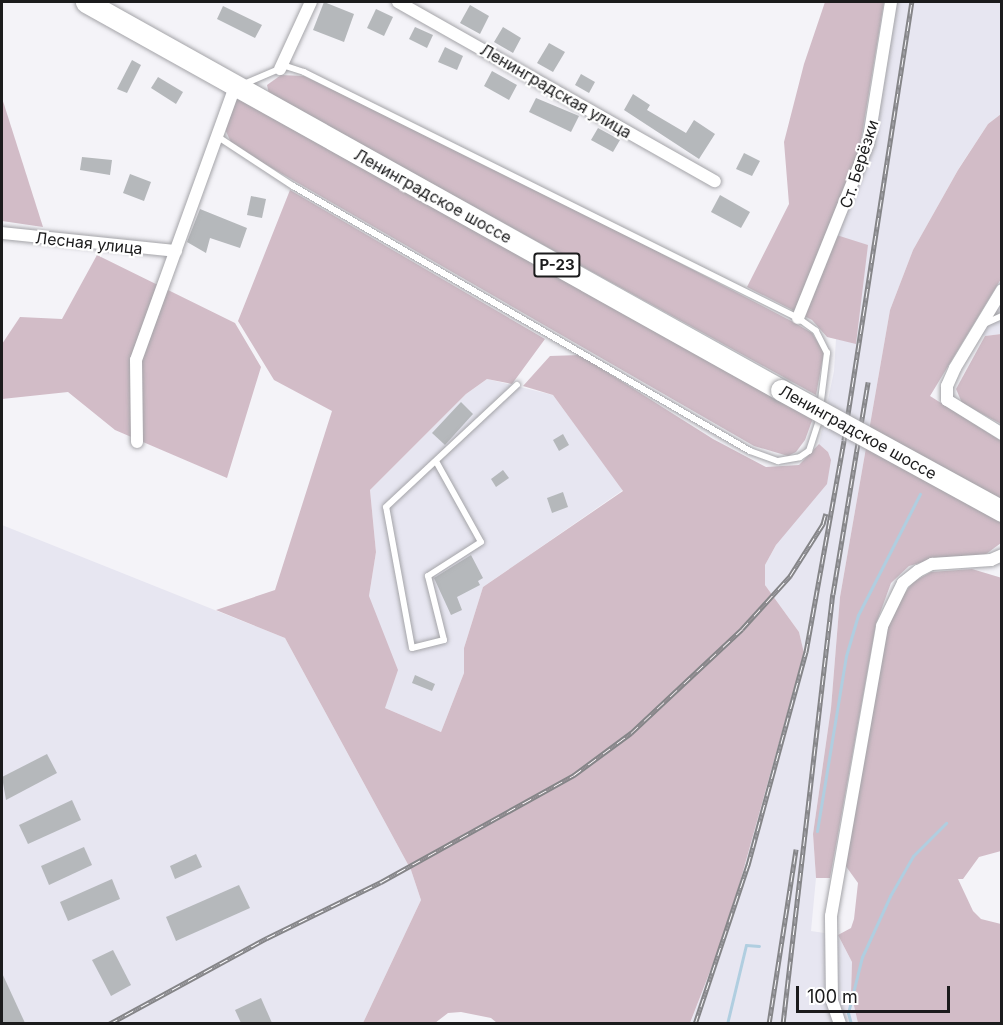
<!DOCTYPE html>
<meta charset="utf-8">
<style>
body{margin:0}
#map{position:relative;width:1003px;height:1025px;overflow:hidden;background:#f4f3f8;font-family:Inter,sans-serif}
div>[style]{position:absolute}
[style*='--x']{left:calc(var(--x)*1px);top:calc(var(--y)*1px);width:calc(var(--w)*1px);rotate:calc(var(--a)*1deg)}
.built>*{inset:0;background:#e7e6f1}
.green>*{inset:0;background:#d2bcc7}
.stream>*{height:3px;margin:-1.5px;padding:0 1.5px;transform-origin:1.5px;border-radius:1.5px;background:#b0cee0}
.building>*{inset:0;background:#b5b8bb}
.roads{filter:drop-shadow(0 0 2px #a4a4a8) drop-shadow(0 0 2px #a4a4a8)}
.lane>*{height:6px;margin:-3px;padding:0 3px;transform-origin:3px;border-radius:3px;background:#fff}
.street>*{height:12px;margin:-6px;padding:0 6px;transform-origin:6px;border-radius:6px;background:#fff}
.highway>*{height:21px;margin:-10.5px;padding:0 10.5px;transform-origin:10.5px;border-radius:10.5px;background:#fff}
.rail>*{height:5px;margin-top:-2.5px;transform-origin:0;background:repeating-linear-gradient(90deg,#fff 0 9px,#858588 0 18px);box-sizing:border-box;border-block:2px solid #858588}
.bridges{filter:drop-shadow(0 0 2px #a4a4a8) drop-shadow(0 0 2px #a4a4a8)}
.highway-bridge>*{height:21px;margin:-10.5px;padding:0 10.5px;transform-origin:10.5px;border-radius:10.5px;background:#fff}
span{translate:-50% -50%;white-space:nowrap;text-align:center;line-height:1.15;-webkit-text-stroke:4.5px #fff;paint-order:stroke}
.shield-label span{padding:2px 4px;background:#fff;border:2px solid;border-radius:4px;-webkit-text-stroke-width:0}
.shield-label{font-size:15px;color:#1b1b1c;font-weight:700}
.street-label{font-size:16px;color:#1b1b1c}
.frame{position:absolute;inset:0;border:3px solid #1b1b1c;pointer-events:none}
.scale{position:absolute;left:796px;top:986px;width:154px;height:27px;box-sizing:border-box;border:3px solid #1b1b1c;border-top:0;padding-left:8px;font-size:18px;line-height:21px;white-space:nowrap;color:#1b1b1c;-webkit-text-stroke:4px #fff;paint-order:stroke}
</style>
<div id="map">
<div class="built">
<i style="clip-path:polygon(884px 2px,1001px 2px,1001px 114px,988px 124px,959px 168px,913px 250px,890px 310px,840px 597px,831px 708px,813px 834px,816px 878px,811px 931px,838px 935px,852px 962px,851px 993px,858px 1023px,690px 1024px,728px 925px,804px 653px,799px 632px,765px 585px,765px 565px,828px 452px,819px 444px,834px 371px,836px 339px,856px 343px,827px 232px,871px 100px)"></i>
<i style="clip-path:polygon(1001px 279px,1001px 334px,985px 336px,971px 331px)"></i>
<i style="clip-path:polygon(487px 379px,553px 395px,623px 490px,483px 587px,464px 648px,464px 673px,441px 732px,385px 708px,369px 596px,376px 552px,370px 490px,466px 394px)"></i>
<i style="clip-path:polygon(2px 525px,285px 638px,411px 870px,421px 900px,363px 1023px,2px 1023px)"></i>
</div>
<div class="green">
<i style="clip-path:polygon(825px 2px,884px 2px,859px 152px,827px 232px,868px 245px,856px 344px,827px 337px,812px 320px,747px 287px,789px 204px,784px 142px,804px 64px)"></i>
<i style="clip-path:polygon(281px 75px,304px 76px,509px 174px,795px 323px,812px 333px,824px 352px,816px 395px,269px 94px,267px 85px)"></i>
<i style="clip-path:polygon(2px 98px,43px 227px,2px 221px)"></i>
<i style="clip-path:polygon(236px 98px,813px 418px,805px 440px,796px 452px,788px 456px,754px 446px,232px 145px,225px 129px)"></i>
<i style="clip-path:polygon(1001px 114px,1001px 279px,930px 396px,1001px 441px,1001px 543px,982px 557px,941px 557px,909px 566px,891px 583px,876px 624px,830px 878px,816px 878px,813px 834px,831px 708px,840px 597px,890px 310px,913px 250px,958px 170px,988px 124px)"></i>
<i style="clip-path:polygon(290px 190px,545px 339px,512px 384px,487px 379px,466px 394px,370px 490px,376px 552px,369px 596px,398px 670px,385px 708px,441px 732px,464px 673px,464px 648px,483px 587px,623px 491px,553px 395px,523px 386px,550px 356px,580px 355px,713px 439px,766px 467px,799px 465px,819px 444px,828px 452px,831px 460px,827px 484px,776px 545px,765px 565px,765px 585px,799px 632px,804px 653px,728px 925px,690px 1023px,497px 1023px,491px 1018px,461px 1012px,448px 1013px,435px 1023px,363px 1023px,421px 900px,411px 870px,285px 638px,216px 610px,275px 590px,332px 411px,274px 380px,238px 321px)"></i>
<i style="clip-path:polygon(97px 255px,235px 323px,261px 367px,227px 478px,115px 430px,68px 392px,2px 399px,2px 344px,20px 317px,62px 319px)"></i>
<i style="clip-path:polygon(1001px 334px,1001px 424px,962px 403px,956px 389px,985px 336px)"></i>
<i style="clip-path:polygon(972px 569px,1002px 578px,1001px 851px,979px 857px,963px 879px,958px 879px,973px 911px,981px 919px,1001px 924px,1001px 1023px,858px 1023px,851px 993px,852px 962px,838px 935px,851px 928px,854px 919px,858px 883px,845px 865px,871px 698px,891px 612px,913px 582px,931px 572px)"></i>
</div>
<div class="stream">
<i style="--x:817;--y:831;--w:177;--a:-80.6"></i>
<i style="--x:846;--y:656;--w:43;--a:-73.7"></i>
<i style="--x:858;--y:615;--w:136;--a:-62.9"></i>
<i style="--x:727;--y:1024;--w:81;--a:-76.5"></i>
<i style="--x:746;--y:945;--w:13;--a:4"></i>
<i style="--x:851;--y:1024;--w:11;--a:-105"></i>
<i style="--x:848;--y:1013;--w:58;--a:-76"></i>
<i style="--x:862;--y:957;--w:67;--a:-65.3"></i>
<i style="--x:890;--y:896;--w:46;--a:-60.1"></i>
<i style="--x:913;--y:856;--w:47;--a:-45"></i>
</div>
<div class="building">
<i style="clip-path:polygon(324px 2px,354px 14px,344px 42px,313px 30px)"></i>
<i style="clip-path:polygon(470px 5px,489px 16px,480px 34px,460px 23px)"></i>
<i style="clip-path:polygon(223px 6px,262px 25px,255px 38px,217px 19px)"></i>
<i style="clip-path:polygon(376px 9px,393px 17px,384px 36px,367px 28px)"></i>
<i style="clip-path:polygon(415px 27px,433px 35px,427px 48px,409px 39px)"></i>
<i style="clip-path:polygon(503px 27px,521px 38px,513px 53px,494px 42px)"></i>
<i style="clip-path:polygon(549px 43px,565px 52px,553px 72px,537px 63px)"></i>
<i style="clip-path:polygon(445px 47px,463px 56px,457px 70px,438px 62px)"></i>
<i style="clip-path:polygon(132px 60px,141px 65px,127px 93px,117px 89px)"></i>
<i style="clip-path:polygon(492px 71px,517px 85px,509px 100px,484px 86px)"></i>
<i style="clip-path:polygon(581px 74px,595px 82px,589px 93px,575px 85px)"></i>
<i style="clip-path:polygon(158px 77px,183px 92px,176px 104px,151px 88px)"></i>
<i style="clip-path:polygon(633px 94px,650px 105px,647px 110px,686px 133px,694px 120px,715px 134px,699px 159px,624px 110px)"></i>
<i style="clip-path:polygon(536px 98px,579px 116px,571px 132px,529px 112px)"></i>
<i style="clip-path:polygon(598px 128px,620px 140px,613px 152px,591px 140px)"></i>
<i style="clip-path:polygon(744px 153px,760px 161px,752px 176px,736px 169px)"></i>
<i style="clip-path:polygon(82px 157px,112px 160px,110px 175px,80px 170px)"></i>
<i style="clip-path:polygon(130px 174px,151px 182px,144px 201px,123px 193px)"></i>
<i style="clip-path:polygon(720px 195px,750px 212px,741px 228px,711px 212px)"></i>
<i style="clip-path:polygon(251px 196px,266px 199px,262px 218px,247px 215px)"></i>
<i style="clip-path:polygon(200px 209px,247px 228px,240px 248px,210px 238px,206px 253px,187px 242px)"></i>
<i style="clip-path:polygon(461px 402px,473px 414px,445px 445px,432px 433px)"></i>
<i style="clip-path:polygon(563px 434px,569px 445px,559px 451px,553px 440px)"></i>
<i style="clip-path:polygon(503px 470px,509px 478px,496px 487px,491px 479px)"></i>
<i style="clip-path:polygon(563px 492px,568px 507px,552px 513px,547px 498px)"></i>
<i style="clip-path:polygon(471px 555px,483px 578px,478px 581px,480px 585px,457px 597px,462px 610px,451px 615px,434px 578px)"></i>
<i style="clip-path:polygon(415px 675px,435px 684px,432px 691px,412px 683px)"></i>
<i style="clip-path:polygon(47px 754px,57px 773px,6px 800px,2px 777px)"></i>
<i style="clip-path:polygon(72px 800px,81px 820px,28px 844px,19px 825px)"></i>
<i style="clip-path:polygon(84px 847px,92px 865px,49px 885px,41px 866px)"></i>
<i style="clip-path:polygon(196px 854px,202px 867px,175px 879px,170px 866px)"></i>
<i style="clip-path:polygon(112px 879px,120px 899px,68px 921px,60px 902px)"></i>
<i style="clip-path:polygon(239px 885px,250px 908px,176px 941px,166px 917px)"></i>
<i style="clip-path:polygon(113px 950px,131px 985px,111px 996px,92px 960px)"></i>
<i style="clip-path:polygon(2px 973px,25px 1023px,2px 1023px)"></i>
<i style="clip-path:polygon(261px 998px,272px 1023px,241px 1023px,235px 1010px)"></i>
</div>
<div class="roads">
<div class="lane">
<i style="--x:218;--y:137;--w:90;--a:33.2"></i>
<i style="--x:293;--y:186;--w:528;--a:30.11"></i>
<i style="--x:750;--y:451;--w:30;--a:20"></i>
<i style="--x:778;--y:461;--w:22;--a:-10"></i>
<i style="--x:800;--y:457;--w:11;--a:-34"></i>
<i style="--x:809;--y:451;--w:28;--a:-72"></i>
<i style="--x:818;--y:424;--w:72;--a:-82.8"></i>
<i style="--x:827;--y:353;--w:25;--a:-117"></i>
<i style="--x:816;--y:331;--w:22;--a:-144"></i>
<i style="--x:798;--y:318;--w:552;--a:-153.53"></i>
<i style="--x:304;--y:72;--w:19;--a:-162"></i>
<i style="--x:286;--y:66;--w:46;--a:156.8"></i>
<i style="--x:984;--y:324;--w:20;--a:-24"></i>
<i style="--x:437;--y:463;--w:90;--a:60.9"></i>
<i style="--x:481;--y:542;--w:63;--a:147.3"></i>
<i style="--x:428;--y:576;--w:66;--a:76"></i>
<i style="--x:444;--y:640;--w:33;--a:166"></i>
<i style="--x:412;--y:648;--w:143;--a:-100.4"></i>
<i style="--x:386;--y:507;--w:179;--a:-43"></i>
</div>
<div class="street">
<i style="--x:398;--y:2;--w:364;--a:29.5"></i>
<i style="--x:280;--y:69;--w:74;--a:-65.2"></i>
<i style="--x:2;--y:233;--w:175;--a:5.9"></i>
<i style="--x:1002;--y:290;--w:91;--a:121.1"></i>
<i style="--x:955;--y:368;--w:20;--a:114"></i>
<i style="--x:947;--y:386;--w:14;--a:90"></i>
<i style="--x:947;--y:400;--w:65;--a:31.7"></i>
<i style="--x:798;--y:318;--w:188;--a:-68.1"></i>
<i style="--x:868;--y:144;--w:144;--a:-80.8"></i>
<i style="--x:137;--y:442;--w:82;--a:-90.7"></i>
<i style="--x:136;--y:360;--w:290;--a:-70.1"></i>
<i style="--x:840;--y:1024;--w:24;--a:-109"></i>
<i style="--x:832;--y:1001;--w:85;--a:-90.7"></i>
<i style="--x:831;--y:916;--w:294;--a:-80"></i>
<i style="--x:882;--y:626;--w:48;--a:-64"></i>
<i style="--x:903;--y:583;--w:19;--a:-39"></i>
<i style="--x:918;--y:571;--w:16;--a:-27"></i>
<i style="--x:932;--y:564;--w:59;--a:-3.9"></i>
<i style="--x:991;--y:560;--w:12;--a:-24"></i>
</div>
<div class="highway">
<i style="--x:86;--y:2;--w:796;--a:29.17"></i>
</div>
</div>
<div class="rail">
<i style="--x:109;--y:1024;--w:180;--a:-28.6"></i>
<i style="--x:267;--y:938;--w:127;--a:-26.2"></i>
<i style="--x:381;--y:882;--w:221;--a:-29"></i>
<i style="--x:574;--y:775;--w:71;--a:-36.4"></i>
<i style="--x:631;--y:733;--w:152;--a:-43.1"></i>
<i style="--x:742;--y:629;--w:72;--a:-47.8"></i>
<i style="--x:790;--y:576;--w:62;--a:-57.6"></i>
<i style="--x:823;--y:524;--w:11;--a:-75"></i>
<i style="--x:695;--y:1024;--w:168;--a:-71.6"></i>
<i style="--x:748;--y:865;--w:221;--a:-74.8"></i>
<i style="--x:806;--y:652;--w:215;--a:-79.8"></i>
<i style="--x:844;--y:440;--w:443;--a:-81.2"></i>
<i style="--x:769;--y:1024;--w:177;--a:-81.2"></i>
<i style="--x:783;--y:1024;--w:433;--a:-83.4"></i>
<i style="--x:833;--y:594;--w:215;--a:-80.6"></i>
</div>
<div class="bridges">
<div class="highway-bridge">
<i style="--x:781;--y:390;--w:252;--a:28.7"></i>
</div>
</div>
<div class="shield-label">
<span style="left:557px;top:265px">Р-23</span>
</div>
<div class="street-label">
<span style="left:556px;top:91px;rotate:30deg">Ленинградская улица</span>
<span style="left:859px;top:164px;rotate:-72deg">Ст. Берёзки</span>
<span style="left:433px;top:196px;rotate:29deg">Ленинградское шоссе</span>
<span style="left:89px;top:243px;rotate:6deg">Лесная улица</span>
<span style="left:858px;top:432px;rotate:29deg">Ленинградское шоссе</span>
</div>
<div class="frame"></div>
<div class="scale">100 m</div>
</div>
